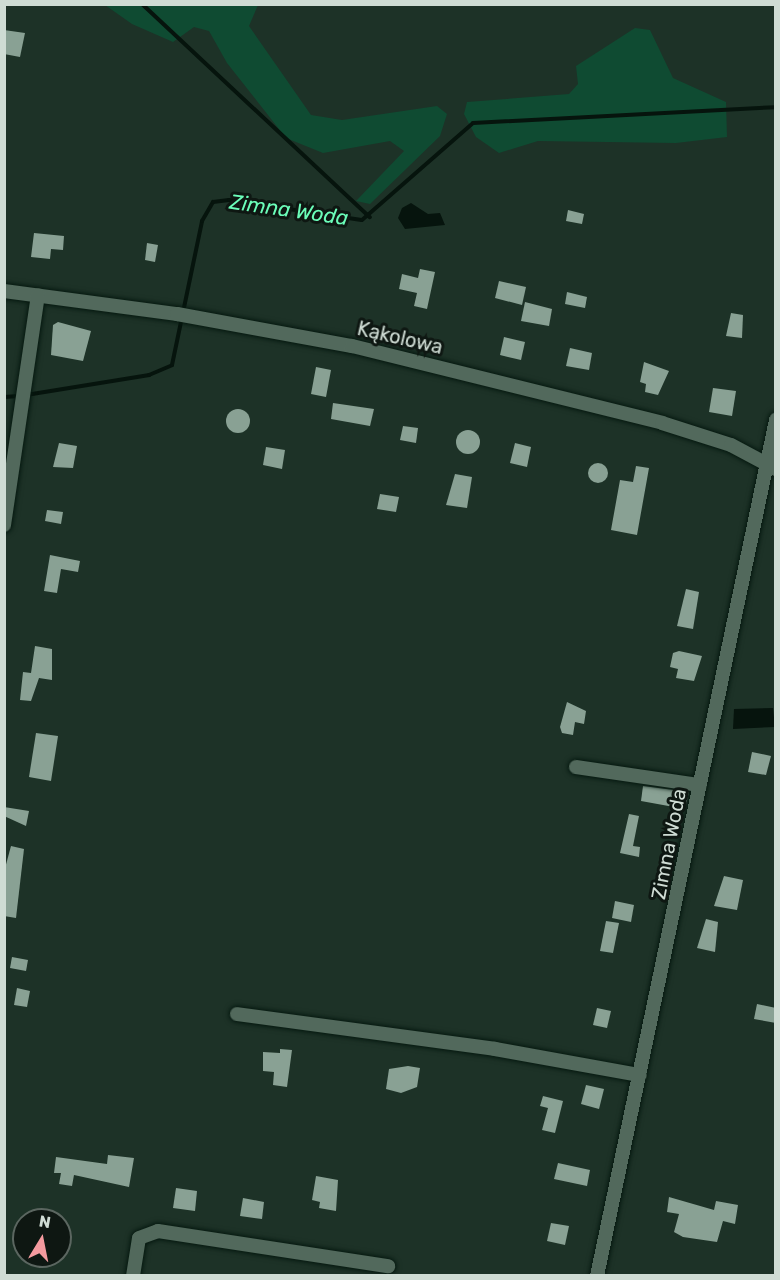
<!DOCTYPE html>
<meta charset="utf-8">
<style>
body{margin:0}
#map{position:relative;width:780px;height:1280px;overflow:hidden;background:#1d3227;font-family:Rubik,sans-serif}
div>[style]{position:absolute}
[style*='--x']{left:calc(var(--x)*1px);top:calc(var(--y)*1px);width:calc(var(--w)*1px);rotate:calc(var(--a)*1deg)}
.green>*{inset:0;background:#0f4b32}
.water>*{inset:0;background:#06140d}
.stream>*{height:4px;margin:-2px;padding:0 2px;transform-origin:2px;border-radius:2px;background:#06140d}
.building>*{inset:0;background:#89a194}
.round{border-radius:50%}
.roads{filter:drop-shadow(0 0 2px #061910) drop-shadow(0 0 2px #061910)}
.street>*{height:14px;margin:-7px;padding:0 7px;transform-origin:7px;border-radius:7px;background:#52695c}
span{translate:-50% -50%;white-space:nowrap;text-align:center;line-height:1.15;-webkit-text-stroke:6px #0e1712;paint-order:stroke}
.street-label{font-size:20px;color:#cfdcd4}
.water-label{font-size:21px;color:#6bfdb9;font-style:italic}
.frame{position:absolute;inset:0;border:6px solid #cfdcd4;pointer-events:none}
.north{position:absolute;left:12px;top:1208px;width:60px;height:60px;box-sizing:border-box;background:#0e1712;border:2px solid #5b6660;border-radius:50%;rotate:10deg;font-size:16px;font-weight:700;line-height:24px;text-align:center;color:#cfdcd4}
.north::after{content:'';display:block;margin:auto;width:21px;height:27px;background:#f49b9f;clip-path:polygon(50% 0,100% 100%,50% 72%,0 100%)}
</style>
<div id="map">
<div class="green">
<i style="clip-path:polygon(105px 5px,258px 5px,249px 26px,311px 115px,342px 120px,437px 106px,447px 114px,440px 136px,370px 204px,356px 201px,404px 151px,390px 141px,323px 153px,286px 138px,227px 63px,209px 31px,194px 27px,173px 42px,132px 24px)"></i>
<i style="clip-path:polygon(635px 28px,650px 30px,673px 78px,726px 102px,727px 137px,676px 143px,538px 141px,499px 153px,476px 137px,464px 114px,467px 102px,569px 94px,578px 84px,576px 66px)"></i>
</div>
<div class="water">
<i style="clip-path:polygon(411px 203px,428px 214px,440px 213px,445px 225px,405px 229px,398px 218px,402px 208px)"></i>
<i style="clip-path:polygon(734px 709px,773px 708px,775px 727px,733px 729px)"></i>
</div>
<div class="stream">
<i style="--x:142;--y:4;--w:312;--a:43.1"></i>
<i style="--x:26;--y:395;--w:125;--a:-9.2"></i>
<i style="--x:149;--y:375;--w:25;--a:-23"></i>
<i style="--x:172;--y:365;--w:147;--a:-78.2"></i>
<i style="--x:202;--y:221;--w:22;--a:-60"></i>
<i style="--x:213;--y:202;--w:16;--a:-7"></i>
<i style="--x:229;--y:200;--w:134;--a:8.6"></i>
<i style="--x:362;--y:220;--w:147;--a:-41.1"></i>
<i style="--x:473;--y:123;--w:303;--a:-3"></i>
<i style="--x:4;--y:397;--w:15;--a:-4"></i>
</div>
<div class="building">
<i style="clip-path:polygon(4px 30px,25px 33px,20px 57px,4px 54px)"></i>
<i style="clip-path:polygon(568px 210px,584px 214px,582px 224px,566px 221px)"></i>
<i style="clip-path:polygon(34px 233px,64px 236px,63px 250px,51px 249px,50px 259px,31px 257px)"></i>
<i style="clip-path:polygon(147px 243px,158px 245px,155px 262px,145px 260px)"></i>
<i style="clip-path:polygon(420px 269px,435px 272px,427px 309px,414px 306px,417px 293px,399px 289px,402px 274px,418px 278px)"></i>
<i style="clip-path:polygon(499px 281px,526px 287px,522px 305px,495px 298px)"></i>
<i style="clip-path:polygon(567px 292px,587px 297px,585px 308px,565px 304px)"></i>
<i style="clip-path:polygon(525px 302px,552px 309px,549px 326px,521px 321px)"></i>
<i style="clip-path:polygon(731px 313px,743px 315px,742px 338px,726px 336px)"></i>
<i style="clip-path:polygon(58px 322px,91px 331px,83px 361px,51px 355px,53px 325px)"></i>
<i style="clip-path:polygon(504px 337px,525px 342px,521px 360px,500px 355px)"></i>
<i style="clip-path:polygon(570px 348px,592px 353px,589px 370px,566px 366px)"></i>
<i style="clip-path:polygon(644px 362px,669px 371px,658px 395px,645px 392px,646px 384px,640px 382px)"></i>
<i style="clip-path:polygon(316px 367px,331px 370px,326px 397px,311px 394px)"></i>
<i style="clip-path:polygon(713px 388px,736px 391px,732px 416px,709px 412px)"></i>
<i style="clip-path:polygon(333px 403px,374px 409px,370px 426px,331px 419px)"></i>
<i class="round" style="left:226px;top:409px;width:24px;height:24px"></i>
<i style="clip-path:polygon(403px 426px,418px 428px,416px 443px,400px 440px)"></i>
<i class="round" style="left:456px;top:430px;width:24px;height:24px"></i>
<i style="clip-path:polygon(59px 443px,77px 446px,73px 468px,53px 467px)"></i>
<i style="clip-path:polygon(515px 443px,531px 447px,527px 467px,510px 463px)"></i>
<i style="clip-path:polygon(266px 447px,285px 450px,282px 469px,263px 465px)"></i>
<i class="round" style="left:588px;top:463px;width:20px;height:20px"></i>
<i style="clip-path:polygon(636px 466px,649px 468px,637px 535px,611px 530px,620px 480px,633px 482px)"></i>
<i style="clip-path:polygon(455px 474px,472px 477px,467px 508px,446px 505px)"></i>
<i style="clip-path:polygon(380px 494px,399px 497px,396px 512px,377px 509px)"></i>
<i style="clip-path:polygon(47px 510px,63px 512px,61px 524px,45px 521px)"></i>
<i style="clip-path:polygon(50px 555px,80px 561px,78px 572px,61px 569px,57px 593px,44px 591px)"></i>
<i style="clip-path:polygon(686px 589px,699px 592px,693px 629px,677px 626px)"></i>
<i style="clip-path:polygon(35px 646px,52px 649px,52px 680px,39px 678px,31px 701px,20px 700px,23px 672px,31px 673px)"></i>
<i style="clip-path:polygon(679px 651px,702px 656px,694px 681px,676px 678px,678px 669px,670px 667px,673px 653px)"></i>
<i style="clip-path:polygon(567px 702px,586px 711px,584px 724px,575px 722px,573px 735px,562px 733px,560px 727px)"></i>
<i style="clip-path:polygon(36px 733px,58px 736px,51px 781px,29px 777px)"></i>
<i style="clip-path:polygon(752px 752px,771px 756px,766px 775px,748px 772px)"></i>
<i style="clip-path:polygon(643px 786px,689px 792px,685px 809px,641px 801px)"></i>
<i style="clip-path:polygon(4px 807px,29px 811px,26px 826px,4px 816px)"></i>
<i style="clip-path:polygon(629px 814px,639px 816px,633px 846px,640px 847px,639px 857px,620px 853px)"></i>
<i style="clip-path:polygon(11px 846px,24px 849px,16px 918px,4px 916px,4px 872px)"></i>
<i style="clip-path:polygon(724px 876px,743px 880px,737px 910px,714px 906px)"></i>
<i style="clip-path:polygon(615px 901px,634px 905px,631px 922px,612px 918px)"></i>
<i style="clip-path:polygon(706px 919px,718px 922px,715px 952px,697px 948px)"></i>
<i style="clip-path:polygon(606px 921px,619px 923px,613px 953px,600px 951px)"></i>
<i style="clip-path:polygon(12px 957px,28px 960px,26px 971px,10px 968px)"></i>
<i style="clip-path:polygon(17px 988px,30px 991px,27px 1007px,14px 1005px)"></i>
<i style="clip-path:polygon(757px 1004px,776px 1008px,776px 1023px,754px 1019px)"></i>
<i style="clip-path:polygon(597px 1008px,611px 1011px,607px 1028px,593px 1025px)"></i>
<i style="clip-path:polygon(280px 1049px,292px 1050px,287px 1087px,273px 1085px,274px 1072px,263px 1071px,263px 1052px,280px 1053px)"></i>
<i style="clip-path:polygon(408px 1066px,420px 1068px,417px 1087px,401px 1093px,386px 1089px,389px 1069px)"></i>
<i style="clip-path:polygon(586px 1085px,604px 1089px,599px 1109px,581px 1104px)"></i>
<i style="clip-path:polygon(543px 1096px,563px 1101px,555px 1133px,542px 1130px,548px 1108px,540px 1106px)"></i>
<i style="clip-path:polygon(108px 1155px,134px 1158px,129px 1187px,74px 1175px,72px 1186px,59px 1184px,61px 1173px,54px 1173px,56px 1157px,107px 1164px)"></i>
<i style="clip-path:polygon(558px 1163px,590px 1170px,587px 1186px,554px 1179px)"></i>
<i style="clip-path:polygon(316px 1176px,338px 1180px,336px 1211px,319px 1208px,320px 1202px,312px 1200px)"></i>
<i style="clip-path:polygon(176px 1188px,197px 1191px,195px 1211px,173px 1208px)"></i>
<i style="clip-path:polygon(669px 1197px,714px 1210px,716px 1201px,738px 1205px,735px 1224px,723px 1221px,717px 1242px,683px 1237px,674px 1232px,679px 1214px,667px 1212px)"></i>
<i style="clip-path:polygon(243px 1198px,264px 1202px,262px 1219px,240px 1216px)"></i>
<i style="clip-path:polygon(551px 1223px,569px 1226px,565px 1245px,547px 1241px)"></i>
</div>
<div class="roads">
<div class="street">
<i style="--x:4;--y:291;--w:175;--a:7.6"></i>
<i style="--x:177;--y:314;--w:178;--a:10.4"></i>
<i style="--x:352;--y:346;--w:319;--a:13.9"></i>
<i style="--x:662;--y:423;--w:72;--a:17.7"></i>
<i style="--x:731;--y:445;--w:51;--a:28.1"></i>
<i style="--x:4;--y:525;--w:232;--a:-81.6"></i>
<i style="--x:576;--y:767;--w:125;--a:8.3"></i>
<i style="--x:237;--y:1014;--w:260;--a:7.7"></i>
<i style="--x:495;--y:1049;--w:147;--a:10.2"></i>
<i style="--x:133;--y:1276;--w:38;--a:-81"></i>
<i style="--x:139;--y:1238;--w:20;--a:-20"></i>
<i style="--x:158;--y:1231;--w:233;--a:8.7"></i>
<i style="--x:597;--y:1276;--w:875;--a:-78.19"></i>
</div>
</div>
<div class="street-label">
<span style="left:400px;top:338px;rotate:13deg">Kąkolowa</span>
<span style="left:669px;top:844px;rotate:-79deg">Zimna Woda</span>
</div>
<div class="water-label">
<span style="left:289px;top:210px;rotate:8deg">Zimna Woda</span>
</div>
<div class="frame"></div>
<div class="north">N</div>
</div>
